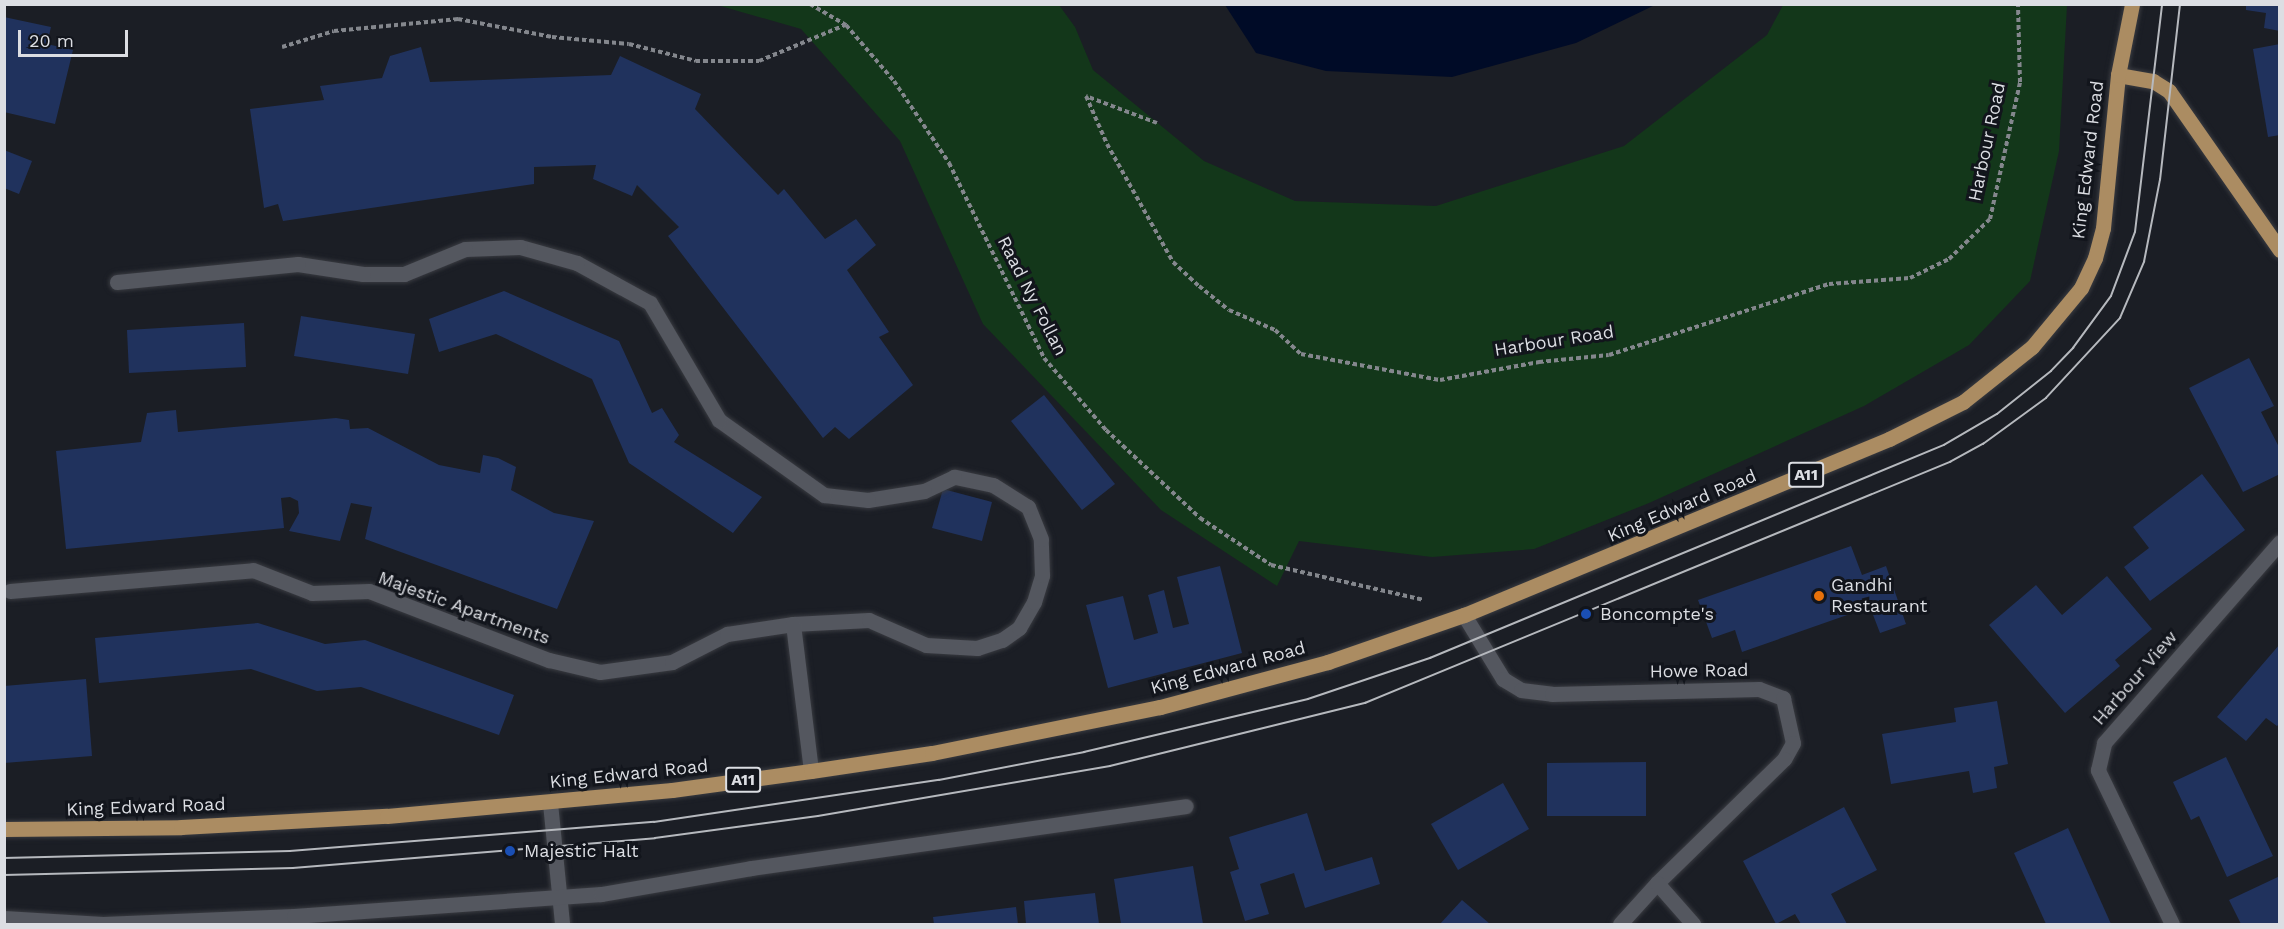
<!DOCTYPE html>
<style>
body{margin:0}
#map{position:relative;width:2284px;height:929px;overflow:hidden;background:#1b1e25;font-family:"Work Sans",sans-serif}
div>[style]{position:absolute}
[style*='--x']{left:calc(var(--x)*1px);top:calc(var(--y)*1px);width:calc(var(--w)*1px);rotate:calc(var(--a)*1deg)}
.green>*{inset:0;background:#13371a}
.water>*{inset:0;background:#000b27}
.building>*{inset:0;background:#20325d}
.path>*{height:4px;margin-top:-2px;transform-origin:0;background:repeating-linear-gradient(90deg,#84878d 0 4.5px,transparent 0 7.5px)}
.roads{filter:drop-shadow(0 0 2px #393b41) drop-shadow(0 0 2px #393b41)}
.minor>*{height:15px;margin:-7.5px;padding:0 7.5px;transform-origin:7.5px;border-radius:7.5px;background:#54575f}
.major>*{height:15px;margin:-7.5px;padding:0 7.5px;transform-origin:7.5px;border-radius:7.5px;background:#ab8c62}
.tram>*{height:1.5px;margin:-0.75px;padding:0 0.75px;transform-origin:0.75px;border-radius:0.75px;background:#b6b9be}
.dots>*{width:16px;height:16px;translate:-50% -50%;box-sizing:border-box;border:3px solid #12151c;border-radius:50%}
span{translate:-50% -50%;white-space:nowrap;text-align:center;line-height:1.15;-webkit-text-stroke:6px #12151c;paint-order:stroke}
.shield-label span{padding:2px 4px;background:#12151c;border:2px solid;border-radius:4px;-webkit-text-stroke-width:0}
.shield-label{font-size:16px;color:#dcdee3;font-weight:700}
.street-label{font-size:18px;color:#dcdee3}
.poi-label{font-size:18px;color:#dcdee3}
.left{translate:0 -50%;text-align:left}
.frame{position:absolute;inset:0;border:6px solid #dcdee3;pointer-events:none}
.scale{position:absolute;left:18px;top:30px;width:110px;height:27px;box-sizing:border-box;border:3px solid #dcdee3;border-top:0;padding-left:8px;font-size:18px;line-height:21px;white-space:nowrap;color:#dcdee3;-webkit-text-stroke:4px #12151c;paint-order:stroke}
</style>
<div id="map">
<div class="green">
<i style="clip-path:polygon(717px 5px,1059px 5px,1075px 27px,1093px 70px,1204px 161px,1295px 201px,1436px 206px,1624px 146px,1767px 35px,1783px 5px,2067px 5px,2059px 151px,2030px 281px,1969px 345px,1864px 406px,1649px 503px,1534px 549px,1432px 557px,1299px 541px,1277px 586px,1161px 510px,983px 324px,900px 141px,801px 29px)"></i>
</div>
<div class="water">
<i style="clip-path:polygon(1225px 5px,1655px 5px,1576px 43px,1452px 77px,1326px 71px,1256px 53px)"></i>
</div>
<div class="building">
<i style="clip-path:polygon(2246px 4px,2280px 4px,2280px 31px,2264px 28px,2266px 13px,2246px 10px)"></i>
<i style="clip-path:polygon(4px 17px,51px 27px,47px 44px,73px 50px,55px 124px,4px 112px)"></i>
<i style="clip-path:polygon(2280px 44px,2280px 135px,2268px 137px,2253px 49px)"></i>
<i style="clip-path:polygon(421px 47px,430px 82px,611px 75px,620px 56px,701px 94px,695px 109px,778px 195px,784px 189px,825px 239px,856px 219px,876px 245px,847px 270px,889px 332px,879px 337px,913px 385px,849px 439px,835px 427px,823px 438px,668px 236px,679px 227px,637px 185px,632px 196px,593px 179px,596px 165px,534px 167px,534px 184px,283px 221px,278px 204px,264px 208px,250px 109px,324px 100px,320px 86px,382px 78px,390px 56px)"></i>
<i style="clip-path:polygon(4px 150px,32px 161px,19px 194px,4px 188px)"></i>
<i style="clip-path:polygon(504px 291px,619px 341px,652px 413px,662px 408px,679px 435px,674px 442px,762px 497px,733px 533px,629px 463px,592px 379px,496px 334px,439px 352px,429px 319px)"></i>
<i style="clip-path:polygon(301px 316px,415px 334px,408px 374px,294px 356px)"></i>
<i style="clip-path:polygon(244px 323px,246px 367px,129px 373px,127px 330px)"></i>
<i style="clip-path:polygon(2249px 358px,2274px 406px,2261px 412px,2280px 449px,2280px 474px,2243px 492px,2189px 388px)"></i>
<i style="clip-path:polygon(1044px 395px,1115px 484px,1082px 510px,1011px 421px)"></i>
<i style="clip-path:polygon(176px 410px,178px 432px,336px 418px,349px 420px,350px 429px,368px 428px,439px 465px,480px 473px,483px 455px,498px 458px,516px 467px,511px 490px,554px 513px,594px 521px,557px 609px,365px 539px,372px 507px,351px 503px,340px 541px,289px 531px,299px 513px,298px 501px,290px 497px,281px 498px,284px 528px,66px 549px,56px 451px,141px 442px,147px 413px)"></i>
<i style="clip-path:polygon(2202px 474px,2245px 530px,2150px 601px,2124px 567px,2149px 548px,2133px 527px)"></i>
<i style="clip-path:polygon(943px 489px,992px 502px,982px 541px,932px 528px)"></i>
<i style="clip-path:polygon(1851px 546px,1862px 575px,1886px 566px,1906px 624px,1880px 633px,1870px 607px,1742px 652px,1735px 630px,1712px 638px,1698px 600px)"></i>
<i style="clip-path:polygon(1220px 566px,1242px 653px,1108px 688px,1086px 605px,1123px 596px,1134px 640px,1158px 633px,1148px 595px,1164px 590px,1173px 628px,1189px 624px,1177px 577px)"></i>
<i style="clip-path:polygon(2107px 576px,2152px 629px,2115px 660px,2120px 666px,2065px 713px,1989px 625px,2036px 585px,2062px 615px)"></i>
<i style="clip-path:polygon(258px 623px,325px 644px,365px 640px,514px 695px,499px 735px,361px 687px,317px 691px,251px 669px,99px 683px,95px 638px)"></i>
<i style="clip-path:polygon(2280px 644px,2280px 723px,2277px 726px,2266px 718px,2246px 741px,2217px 717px)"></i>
<i style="clip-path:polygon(86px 679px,92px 756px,4px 763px,4px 686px)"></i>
<i style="clip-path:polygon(1997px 701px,2008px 764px,1994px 767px,1997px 788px,1973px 793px,1969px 771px,1891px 784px,1882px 734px,1956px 722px,1954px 708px)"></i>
<i style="clip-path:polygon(2226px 757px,2273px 856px,2227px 877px,2199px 816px,2191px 820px,2173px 782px)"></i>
<i style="clip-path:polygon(1646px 762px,1646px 816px,1547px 816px,1547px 763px)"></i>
<i style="clip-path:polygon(1503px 783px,1529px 829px,1458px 870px,1431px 824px)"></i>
<i style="clip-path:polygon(1844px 807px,1877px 870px,1831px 894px,1847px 924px,1801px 924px,1795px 914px,1776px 924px,1743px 861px)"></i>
<i style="clip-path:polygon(1307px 813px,1325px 871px,1372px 857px,1380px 884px,1305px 908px,1294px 873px,1260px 884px,1269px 914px,1245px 921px,1230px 872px,1239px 869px,1229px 837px)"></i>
<i style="clip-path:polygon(2068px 828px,2111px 924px,2046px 924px,2014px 853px)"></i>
<i style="clip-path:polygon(1193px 866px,1203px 924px,1121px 924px,1114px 879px)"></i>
<i style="clip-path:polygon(2280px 876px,2280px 924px,2241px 924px,2229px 900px)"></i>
<i style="clip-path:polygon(1095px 893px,1099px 924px,1026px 924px,1024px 901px)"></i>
<i style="clip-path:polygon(1462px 900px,1490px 924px,1440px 924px)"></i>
<i style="clip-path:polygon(1016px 907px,1018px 924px,934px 924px,933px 917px)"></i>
</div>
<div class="path">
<i style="--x:810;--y:4;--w:42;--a:30.3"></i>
<i style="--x:846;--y:25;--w:74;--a:49.4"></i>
<i style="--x:894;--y:81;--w:99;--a:56.1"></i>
<i style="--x:949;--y:163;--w:217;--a:64"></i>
<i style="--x:1044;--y:358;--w:95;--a:49.3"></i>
<i style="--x:1106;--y:430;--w:129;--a:43.1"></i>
<i style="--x:1200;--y:518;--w:85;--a:33.5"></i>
<i style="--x:1271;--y:565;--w:157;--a:12.9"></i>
<i style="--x:282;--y:47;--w:54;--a:-17.1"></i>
<i style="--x:334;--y:31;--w:125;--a:-5.5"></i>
<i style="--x:458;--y:19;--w:96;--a:10.8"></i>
<i style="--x:552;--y:37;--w:77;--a:5.2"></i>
<i style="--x:629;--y:44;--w:69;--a:14.2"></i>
<i style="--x:696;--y:61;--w:63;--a:0"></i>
<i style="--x:759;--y:61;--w:93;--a:-22.7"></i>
<i style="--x:1157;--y:123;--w:76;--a:-159.2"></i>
<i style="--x:1086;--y:96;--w:52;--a:66.4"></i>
<i style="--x:1107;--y:144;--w:135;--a:60.8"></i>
<i style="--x:1173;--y:262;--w:35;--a:43"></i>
<i style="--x:1199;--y:286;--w:38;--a:39"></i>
<i style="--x:1229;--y:310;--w:50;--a:23.5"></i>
<i style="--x:1275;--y:330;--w:35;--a:43"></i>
<i style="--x:1301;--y:354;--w:141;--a:10.6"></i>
<i style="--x:1440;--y:380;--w:101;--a:-10.3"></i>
<i style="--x:1539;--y:362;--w:70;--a:-5.7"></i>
<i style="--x:1609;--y:355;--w:231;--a:-17.9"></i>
<i style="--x:1829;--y:284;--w:81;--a:-4.2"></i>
<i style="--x:1910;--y:278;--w:43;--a:-26"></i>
<i style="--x:1949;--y:259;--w:57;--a:-44.3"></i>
<i style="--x:1990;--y:219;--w:140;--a:-77.6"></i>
<i style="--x:2020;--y:82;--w:78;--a:-91.5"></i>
</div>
<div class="roads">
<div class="minor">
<i style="--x:10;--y:591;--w:244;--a:-4.9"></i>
<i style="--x:253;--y:570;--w:63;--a:21.3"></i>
<i style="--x:312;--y:593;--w:57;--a:-2"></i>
<i style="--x:369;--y:591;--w:193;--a:21"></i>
<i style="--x:549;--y:660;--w:52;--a:13.2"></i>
<i style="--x:600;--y:672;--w:73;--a:-7.9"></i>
<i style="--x:672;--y:662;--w:62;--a:-27"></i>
<i style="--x:727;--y:634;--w:67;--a:-8.6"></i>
<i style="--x:793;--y:624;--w:76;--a:-3"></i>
<i style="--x:869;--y:620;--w:62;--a:23.7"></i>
<i style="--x:926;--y:645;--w:51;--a:3.4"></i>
<i style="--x:977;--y:648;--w:26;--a:-18"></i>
<i style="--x:1002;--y:640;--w:21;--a:-35"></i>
<i style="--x:1019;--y:628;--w:30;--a:-60"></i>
<i style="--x:1034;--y:602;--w:28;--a:-73"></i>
<i style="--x:1042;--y:575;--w:36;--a:-92"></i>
<i style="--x:1041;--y:539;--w:35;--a:-112"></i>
<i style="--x:1028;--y:507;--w:41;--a:-147.8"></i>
<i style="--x:993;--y:485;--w:40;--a:-168"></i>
<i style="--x:954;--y:477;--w:33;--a:155"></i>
<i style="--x:924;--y:491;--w:57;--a:170.9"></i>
<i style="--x:868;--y:500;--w:44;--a:-173.5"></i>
<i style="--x:824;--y:495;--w:129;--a:-144.5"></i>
<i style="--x:719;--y:420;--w:136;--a:-120.5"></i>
<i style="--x:650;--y:303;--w:83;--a:-151.3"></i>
<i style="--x:577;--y:263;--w:59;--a:-164.3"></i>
<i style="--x:520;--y:247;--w:55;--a:177.9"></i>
<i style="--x:465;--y:249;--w:66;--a:157.7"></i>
<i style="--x:404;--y:274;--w:41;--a:180"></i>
<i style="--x:363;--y:274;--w:66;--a:-171.3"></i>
<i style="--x:298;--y:264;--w:182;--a:174.3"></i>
<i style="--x:1464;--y:615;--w:75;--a:58.6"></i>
<i style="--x:1503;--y:679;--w:21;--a:31"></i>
<i style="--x:1521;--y:690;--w:31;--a:7"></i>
<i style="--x:1552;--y:694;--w:207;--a:-1.4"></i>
<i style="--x:1759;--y:689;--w:26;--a:21"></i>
<i style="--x:1783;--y:698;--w:46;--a:77.5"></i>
<i style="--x:1793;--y:743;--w:18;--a:119"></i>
<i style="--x:1784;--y:759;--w:177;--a:135.7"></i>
<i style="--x:1657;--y:883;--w:55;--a:132.1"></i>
<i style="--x:793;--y:624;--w:148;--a:83"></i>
<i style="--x:550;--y:803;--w:122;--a:84.3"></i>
<i style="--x:1657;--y:883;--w:55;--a:48.7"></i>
<i style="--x:4;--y:918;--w:99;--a:3.5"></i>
<i style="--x:103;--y:924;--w:191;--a:-2.4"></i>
<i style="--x:294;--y:916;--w:308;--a:-4.1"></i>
<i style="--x:601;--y:894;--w:152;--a:-9.8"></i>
<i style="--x:751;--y:868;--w:439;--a:-8.1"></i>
<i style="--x:2172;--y:924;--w:171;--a:-115.7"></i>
<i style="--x:2098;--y:770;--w:28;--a:-77"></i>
<i style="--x:2104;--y:743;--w:267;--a:-48.8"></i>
</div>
<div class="major">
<i style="--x:2118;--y:75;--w:36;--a:10"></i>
<i style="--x:2153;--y:81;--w:19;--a:32"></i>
<i style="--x:2169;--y:91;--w:194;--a:55.1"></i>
<i style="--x:4;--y:829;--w:177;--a:-0.6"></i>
<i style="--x:181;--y:827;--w:206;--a:-3.1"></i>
<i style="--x:387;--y:816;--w:286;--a:-5.2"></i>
<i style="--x:672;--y:790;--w:140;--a:-7.8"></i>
<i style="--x:811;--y:771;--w:122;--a:-8.5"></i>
<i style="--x:932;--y:753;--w:233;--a:-11.4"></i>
<i style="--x:1160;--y:707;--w:174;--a:-15"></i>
<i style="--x:1328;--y:662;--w:144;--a:-19.1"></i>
<i style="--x:1464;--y:615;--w:460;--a:-22.5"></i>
<i style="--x:1889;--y:439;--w:83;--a:-26.6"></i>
<i style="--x:1963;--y:402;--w:88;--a:-38.6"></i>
<i style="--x:2032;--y:347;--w:77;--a:-50.3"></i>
<i style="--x:2081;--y:288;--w:33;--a:-65"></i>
<i style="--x:2095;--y:258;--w:31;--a:-75"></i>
<i style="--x:2103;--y:228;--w:154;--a:-84.4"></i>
<i style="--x:2118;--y:75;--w:72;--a:-78.8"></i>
</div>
</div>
<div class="tram">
<i style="--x:4;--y:858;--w:286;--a:-1.4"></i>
<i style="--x:290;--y:851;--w:365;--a:-4.6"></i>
<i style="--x:654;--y:822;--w:288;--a:-8.4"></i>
<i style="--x:939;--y:780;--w:148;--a:-10.9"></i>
<i style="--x:1084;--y:752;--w:230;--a:-13.3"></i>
<i style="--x:1308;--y:699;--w:129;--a:-18.6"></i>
<i style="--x:1430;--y:658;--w:556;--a:-22.51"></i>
<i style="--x:1944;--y:445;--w:61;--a:-30.3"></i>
<i style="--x:1997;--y:414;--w:69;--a:-38.5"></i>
<i style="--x:2051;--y:371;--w:32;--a:-46"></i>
<i style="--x:2073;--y:348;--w:64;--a:-53.8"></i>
<i style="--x:2111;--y:296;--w:68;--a:-69.4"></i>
<i style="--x:2135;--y:232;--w:230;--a:-83.2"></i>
<i style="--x:4;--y:875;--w:289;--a:-1.4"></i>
<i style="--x:293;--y:868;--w:363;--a:-4.7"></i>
<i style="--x:655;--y:838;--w:164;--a:-7.7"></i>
<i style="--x:818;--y:816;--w:296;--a:-9.7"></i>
<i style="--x:1110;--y:766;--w:263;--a:-13.9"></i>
<i style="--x:1365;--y:703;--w:633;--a:-22.39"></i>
<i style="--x:1950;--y:462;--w:38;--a:-29"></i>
<i style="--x:1983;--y:444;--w:78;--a:-36.1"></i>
<i style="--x:2046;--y:398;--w:109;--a:-47.2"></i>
<i style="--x:2120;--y:318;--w:61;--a:-66.8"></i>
<i style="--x:2144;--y:262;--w:84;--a:-79"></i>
<i style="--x:2160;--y:180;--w:177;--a:-83.5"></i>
</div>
<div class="dots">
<i style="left:1819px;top:596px;background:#e8710a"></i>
<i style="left:1586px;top:614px;background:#1a4fb4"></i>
<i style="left:510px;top:851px;background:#1a4fb4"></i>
</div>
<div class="shield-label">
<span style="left:1806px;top:475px">A11</span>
<span style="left:743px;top:780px">A11</span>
</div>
<div class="street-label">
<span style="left:1987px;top:142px;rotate:-78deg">Harbour Road</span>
<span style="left:2088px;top:160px;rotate:-83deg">King Edward Road</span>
<span style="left:1032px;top:296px;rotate:63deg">Raad Ny Follan</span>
<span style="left:1554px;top:341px;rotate:-9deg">Harbour Road</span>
<span style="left:1682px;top:506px;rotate:-23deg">King Edward Road</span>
<span style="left:464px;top:608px;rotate:20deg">Majestic Apartments</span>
<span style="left:1228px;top:668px;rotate:-15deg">King Edward Road</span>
<span style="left:1699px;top:671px;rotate:-1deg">Howe Road</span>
<span style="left:2135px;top:678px;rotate:-49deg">Harbour View</span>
<span style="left:629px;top:774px;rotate:-6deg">King Edward Road</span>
<span style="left:146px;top:807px;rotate:-2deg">King Edward Road</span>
</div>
<div class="poi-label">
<span class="left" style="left:1831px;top:596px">Gandhi<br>Restaurant</span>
<span class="left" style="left:1600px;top:614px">Boncompte's</span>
<span class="left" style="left:524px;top:851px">Majestic Halt</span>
</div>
<div class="frame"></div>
<div class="scale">20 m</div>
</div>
